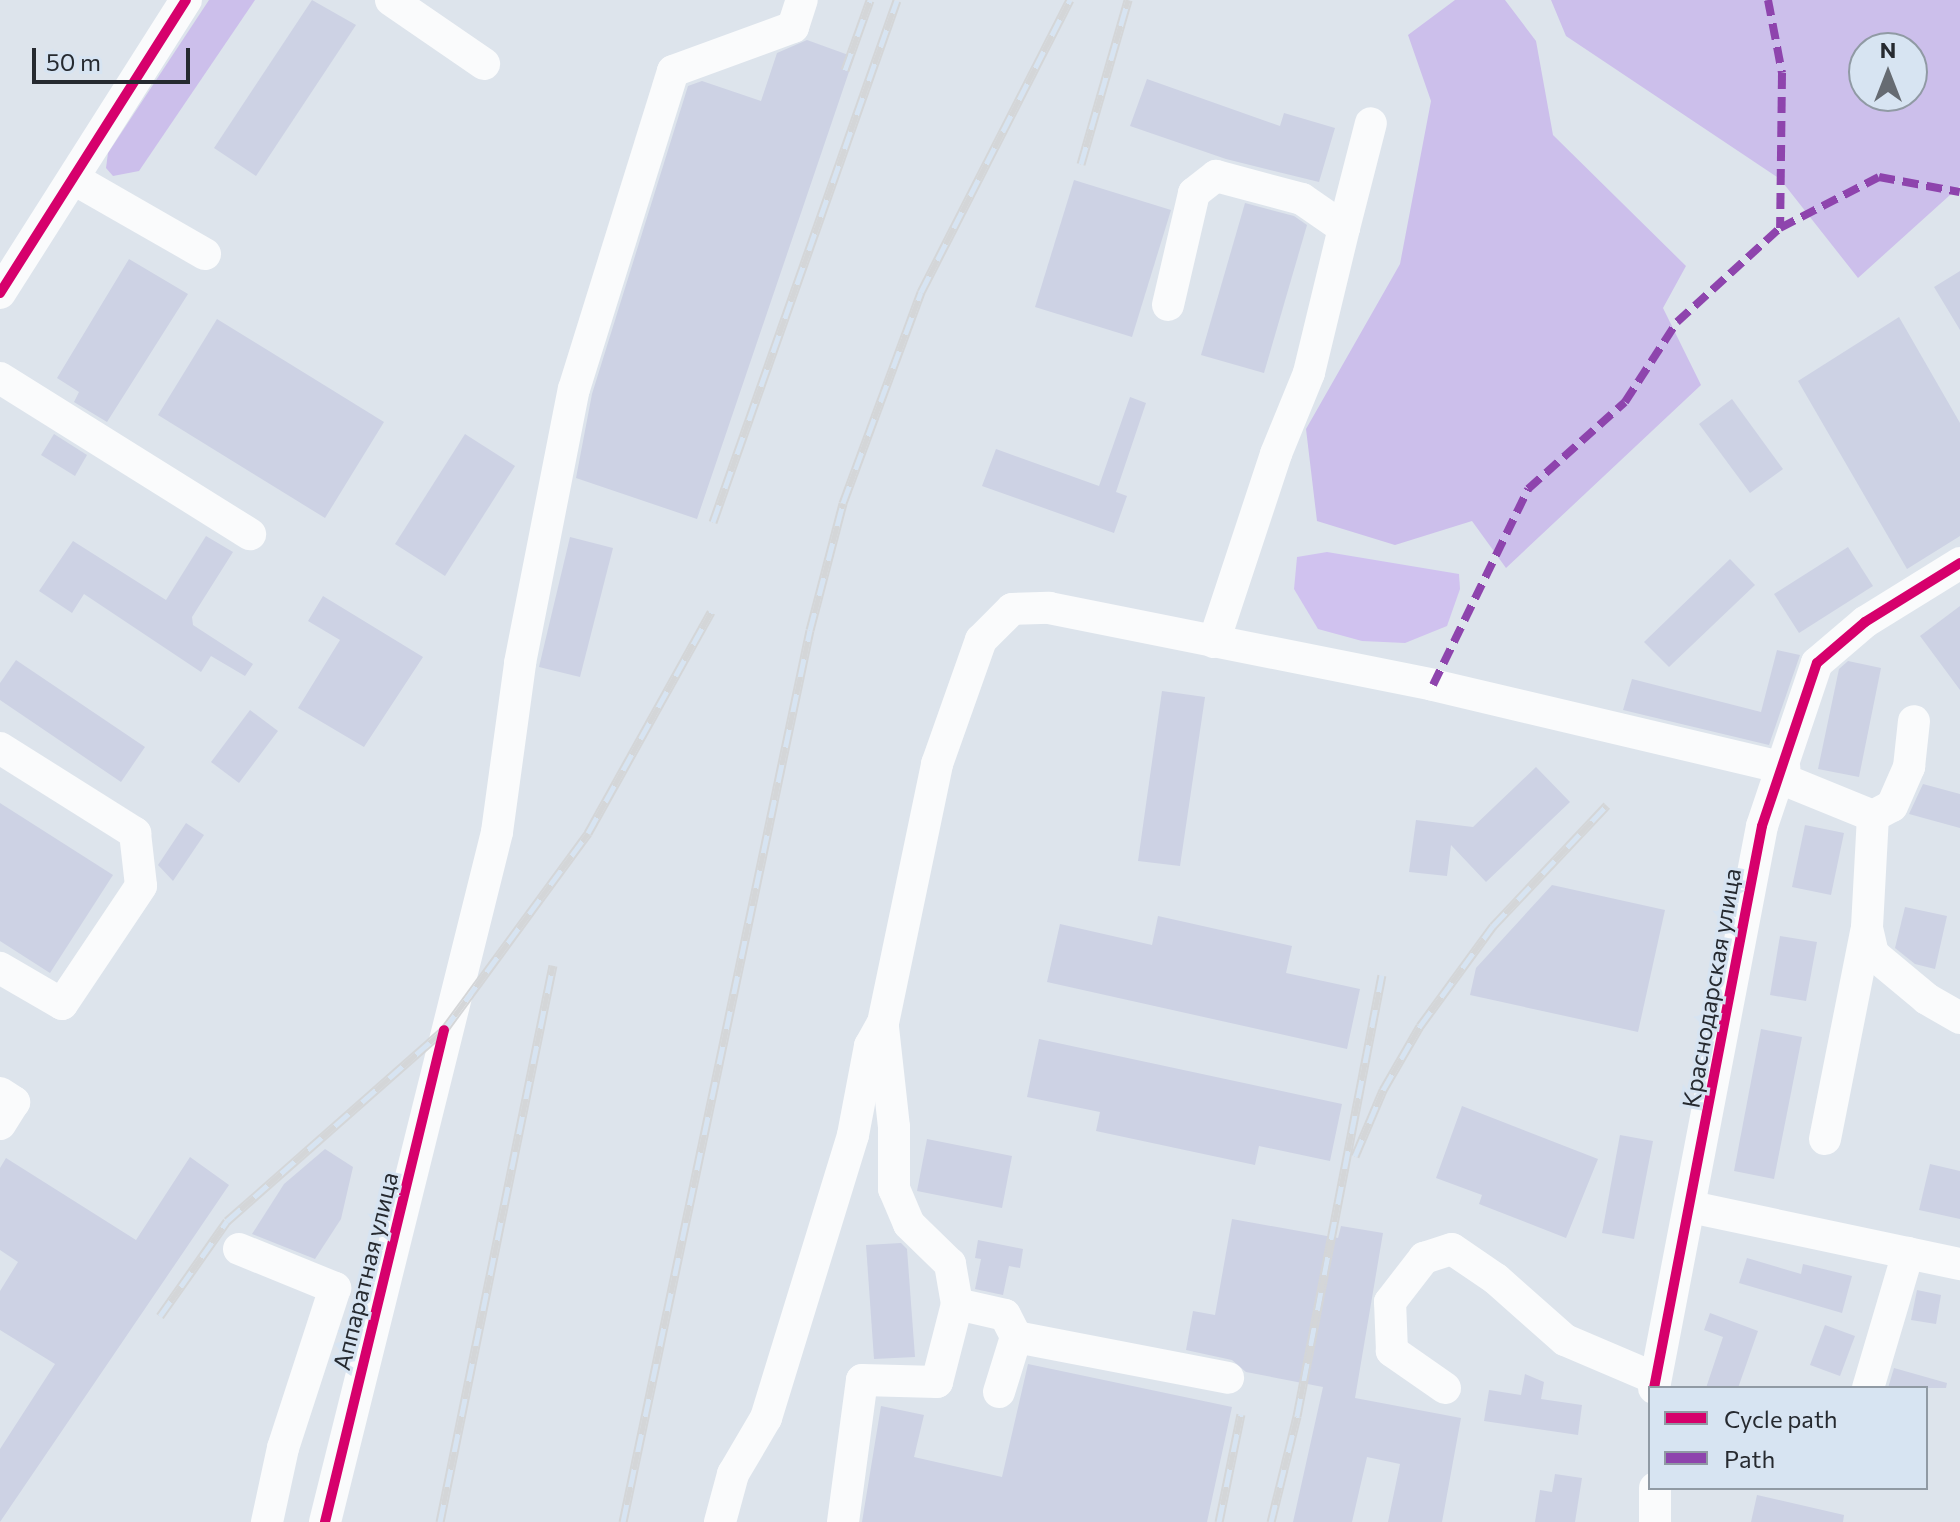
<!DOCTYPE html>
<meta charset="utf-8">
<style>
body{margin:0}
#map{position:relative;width:1960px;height:1522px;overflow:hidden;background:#dde4ec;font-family:Commissioner,sans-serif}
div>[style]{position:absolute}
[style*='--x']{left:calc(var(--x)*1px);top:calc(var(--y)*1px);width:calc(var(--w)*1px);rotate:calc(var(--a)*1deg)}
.green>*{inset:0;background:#d0c2ef}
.forest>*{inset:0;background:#ccbfeb}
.building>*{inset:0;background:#cdd2e4}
.minor>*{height:32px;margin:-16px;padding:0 16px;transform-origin:16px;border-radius:16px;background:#fafbfc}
.rail>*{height:9px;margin-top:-4.5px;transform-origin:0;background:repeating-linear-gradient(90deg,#d7e4f2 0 18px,#d4d6d8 0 36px);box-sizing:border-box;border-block:2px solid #d4d6d8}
.quiet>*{height:8px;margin-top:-4px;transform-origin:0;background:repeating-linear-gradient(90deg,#8e44ad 0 16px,transparent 0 24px)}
.cycleway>*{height:10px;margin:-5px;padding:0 5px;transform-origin:5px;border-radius:5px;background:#d6006c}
span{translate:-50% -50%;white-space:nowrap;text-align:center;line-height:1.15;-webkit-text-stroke:6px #d7e4f2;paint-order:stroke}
.street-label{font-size:24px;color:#262a30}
.legend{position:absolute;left:1648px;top:1386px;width:280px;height:104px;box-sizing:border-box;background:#d7e4f2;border:2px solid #909aa4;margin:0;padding:10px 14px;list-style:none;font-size:24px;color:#262a30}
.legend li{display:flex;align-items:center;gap:16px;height:40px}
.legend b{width:40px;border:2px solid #909aa4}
.north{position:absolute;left:1848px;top:32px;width:80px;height:80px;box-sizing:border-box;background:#d7e4f2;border:2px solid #909aa4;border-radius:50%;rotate:0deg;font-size:22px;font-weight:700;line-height:32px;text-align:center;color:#262a30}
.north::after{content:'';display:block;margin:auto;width:28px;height:36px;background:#666b72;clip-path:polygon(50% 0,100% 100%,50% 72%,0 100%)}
.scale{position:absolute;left:32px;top:48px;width:158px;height:36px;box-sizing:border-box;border:4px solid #262a30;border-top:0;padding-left:10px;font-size:24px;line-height:28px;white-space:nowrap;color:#262a30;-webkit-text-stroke:6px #d7e4f2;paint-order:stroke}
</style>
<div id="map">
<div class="green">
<i style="clip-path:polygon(1327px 552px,1459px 574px,1460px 589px,1447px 626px,1405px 643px,1362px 641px,1318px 629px,1294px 589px,1297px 557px)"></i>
</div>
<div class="forest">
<i style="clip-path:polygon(209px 0,255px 0,139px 171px,113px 176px,106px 168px,108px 153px)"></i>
<i style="clip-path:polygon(1455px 0,1505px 0,1536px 41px,1553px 135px,1686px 266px,1663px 308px,1701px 385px,1506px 568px,1472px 521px,1395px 545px,1317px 521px,1306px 429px,1400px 264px,1431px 101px,1408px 35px)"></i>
<i style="clip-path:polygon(evenodd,1551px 0,1960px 0,1960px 186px,1858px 278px,1780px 179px,1566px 36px,1551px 0,1912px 48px,1912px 96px,1864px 96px,1864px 48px,1912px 48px)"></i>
</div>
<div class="building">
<i style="clip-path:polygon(312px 0,356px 25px,256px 176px,214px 148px)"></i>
<i style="clip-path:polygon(807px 40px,854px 57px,697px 519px,576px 478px,592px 394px,688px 86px,702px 81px,761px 101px,777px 53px)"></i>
<i style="clip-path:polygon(1147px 79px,1280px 126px,1284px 113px,1335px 128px,1319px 182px,1226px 159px,1130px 126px)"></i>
<i style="clip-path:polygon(1074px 180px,1171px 210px,1132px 337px,1035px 307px)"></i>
<i style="clip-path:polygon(1245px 203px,1294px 216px,1307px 225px,1264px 373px,1201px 355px)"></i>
<i style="clip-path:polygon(129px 259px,188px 294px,107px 422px,74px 402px,79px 392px,57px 378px)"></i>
<i style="clip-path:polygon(1960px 271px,1960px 330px,1934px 287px)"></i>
<i style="clip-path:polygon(1899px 317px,1960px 423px,1960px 536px,1907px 569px,1798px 381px)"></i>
<i style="clip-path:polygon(217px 319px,384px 422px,325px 518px,158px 415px)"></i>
<i style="clip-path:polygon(1130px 397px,1146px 403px,1116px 492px,1127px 496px,1114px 533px,982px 486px,996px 449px,1099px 486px)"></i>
<i style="clip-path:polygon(1732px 399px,1783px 469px,1750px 493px,1699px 424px)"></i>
<i style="clip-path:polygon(54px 434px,87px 455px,75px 476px,41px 455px)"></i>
<i style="clip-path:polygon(465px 434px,515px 466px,445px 576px,395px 544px)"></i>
<i style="clip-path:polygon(206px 536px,233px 552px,192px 617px,193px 625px,253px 664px,245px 676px,211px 656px,201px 672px,84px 594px,72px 613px,39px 591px,73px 541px,166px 600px)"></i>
<i style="clip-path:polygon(570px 537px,613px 548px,580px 677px,539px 667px)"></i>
<i style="clip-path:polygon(1848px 547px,1873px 586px,1799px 633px,1774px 594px)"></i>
<i style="clip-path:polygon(1730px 559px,1755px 585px,1669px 667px,1644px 642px)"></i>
<i style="clip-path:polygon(323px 596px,423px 657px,364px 747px,298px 708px,340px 640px,308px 621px)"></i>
<i style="clip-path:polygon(1960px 606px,1960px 690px,1920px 636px)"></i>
<i style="clip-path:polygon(1777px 650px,1800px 655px,1769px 745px,1623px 710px,1632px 679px,1761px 712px)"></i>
<i style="clip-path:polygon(16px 660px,145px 747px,121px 782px,0 700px,0 683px)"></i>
<i style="clip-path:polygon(1848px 661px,1881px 668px,1859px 777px,1818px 769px,1839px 669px)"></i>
<i style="clip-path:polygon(1162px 691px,1205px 697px,1180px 866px,1138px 861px)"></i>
<i style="clip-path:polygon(250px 710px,278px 731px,239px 783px,211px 762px)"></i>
<i style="clip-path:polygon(1536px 767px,1570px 802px,1486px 882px,1451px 845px,1447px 876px,1409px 872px,1416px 820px,1473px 827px)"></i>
<i style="clip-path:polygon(1923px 784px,1960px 794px,1960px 828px,1909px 814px)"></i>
<i style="clip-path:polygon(0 803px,113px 875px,50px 973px,0 941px)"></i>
<i style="clip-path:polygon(186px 823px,204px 835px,173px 881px,158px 865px)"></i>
<i style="clip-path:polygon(1805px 825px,1844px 833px,1831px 895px,1792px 887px)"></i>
<i style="clip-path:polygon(1552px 885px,1665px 910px,1638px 1032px,1470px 995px,1476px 968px)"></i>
<i style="clip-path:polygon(1905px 907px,1947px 916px,1935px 969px,1915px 964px,1895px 948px)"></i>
<i style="clip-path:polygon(1158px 916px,1292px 946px,1286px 973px,1360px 989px,1347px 1049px,1047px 982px,1060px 924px,1152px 945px)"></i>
<i style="clip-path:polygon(1780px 936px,1817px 942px,1806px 1001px,1770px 995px)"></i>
<i style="clip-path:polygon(1761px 1029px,1802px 1037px,1774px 1179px,1734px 1171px)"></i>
<i style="clip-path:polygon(1039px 1039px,1342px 1104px,1330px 1161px,1259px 1146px,1255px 1165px,1096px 1131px,1100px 1112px,1027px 1097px)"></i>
<i style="clip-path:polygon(1462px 1106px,1598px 1159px,1566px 1238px,1479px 1204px,1482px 1195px,1436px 1178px)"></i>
<i style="clip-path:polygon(1620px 1135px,1653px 1141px,1634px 1239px,1602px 1233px)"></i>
<i style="clip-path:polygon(927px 1139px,1012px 1156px,1002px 1208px,917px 1191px)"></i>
<i style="clip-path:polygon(325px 1149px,353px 1167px,341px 1219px,315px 1259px,252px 1234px,284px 1184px)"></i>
<i style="clip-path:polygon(190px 1157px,229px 1185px,0 1522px,0 1449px,55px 1364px,0 1330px,0 1291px,18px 1262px,0 1250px,0 1168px,6px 1158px,136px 1240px)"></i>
<i style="clip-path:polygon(1930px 1164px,1960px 1171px,1960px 1219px,1919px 1210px)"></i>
<i style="clip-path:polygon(1232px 1219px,1338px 1238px,1341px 1226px,1383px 1233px,1355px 1398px,1461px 1418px,1442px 1522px,1388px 1522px,1400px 1464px,1367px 1457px,1352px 1522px,1293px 1522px,1323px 1387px,1246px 1372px,1232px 1360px,1186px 1350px,1193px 1311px,1215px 1315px)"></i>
<i style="clip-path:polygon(978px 1240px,1023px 1249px,1020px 1268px,1009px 1266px,1003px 1295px,975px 1289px,981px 1259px,975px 1258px)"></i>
<i style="clip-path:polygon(901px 1243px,907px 1249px,915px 1357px,874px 1359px,866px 1245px)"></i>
<i style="clip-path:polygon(1747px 1258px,1801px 1274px,1803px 1264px,1852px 1276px,1842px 1313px,1739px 1283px)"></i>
<i style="clip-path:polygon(1917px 1290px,1941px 1295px,1936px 1324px,1911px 1320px)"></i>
<i style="clip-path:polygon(1710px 1313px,1758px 1331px,1738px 1388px,1706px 1388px,1723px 1337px,1704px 1330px)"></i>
<i style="clip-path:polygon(1825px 1325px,1855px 1336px,1840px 1376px,1810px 1365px)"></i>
<i style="clip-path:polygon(1028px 1364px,1232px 1407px,1207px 1522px,862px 1522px,881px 1406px,924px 1415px,914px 1457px,1002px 1477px)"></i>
<i style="clip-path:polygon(1894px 1368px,1947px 1383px,1946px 1388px,1888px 1388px)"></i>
<i style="clip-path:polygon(1525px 1374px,1544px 1382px,1541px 1399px,1582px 1405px,1578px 1435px,1484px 1421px,1489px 1390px,1521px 1395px)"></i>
<i style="clip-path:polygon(1555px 1474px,1582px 1478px,1575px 1522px,1535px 1522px,1540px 1490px,1552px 1492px)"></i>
<i style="clip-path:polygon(1757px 1495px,1844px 1515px,1843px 1522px,1751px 1522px)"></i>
</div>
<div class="minor">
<i style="--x:391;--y:0;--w:113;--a:34.5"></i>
<i style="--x:74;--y:179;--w:151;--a:29.8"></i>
<i style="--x:1344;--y:228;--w:108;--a:-75.6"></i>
<i style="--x:0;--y:293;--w:347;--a:-57.6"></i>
<i style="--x:1168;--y:305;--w:115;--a:-76.9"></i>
<i style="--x:1194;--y:193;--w:28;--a:-38"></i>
<i style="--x:1216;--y:176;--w:89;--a:15"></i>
<i style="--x:1302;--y:199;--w:51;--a:34.6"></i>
<i style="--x:1344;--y:228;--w:149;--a:103.6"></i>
<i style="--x:1309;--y:373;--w:87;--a:112.2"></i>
<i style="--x:1276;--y:454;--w:198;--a:108.3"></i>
<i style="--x:0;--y:378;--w:295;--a:32"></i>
<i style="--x:0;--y:748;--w:160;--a:32.2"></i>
<i style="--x:135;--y:833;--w:53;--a:83.5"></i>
<i style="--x:141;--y:886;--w:142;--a:123.8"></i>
<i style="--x:62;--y:1004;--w:72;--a:-149.9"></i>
<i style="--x:1780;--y:778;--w:100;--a:22.2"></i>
<i style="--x:1873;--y:816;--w:21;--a:-28"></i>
<i style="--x:1892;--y:806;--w:43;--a:-66.4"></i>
<i style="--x:1909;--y:767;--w:46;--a:-83.8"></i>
<i style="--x:1873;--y:816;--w:112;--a:93.1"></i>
<i style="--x:1867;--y:928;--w:27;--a:77"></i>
<i style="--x:1873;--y:954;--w:70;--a:39.8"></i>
<i style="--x:1927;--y:999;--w:38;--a:30"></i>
<i style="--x:0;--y:1093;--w:17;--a:33"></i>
<i style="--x:14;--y:1102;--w:26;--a:122"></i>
<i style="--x:1825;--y:1139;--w:212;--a:-78.8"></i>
<i style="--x:1691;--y:1207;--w:275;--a:12"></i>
<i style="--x:239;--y:1249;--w:104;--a:22.1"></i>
<i style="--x:335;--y:1288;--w:168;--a:108"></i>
<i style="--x:283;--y:1448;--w:76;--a:102.2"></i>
<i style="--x:957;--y:1304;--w:49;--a:12.9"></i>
<i style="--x:1005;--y:1315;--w:25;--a:63"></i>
<i style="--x:1016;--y:1337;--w:216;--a:10.9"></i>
<i style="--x:1445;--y:1388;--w:65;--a:-145.1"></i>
<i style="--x:1392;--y:1351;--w:49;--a:-92.3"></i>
<i style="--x:1390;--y:1302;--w:56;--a:-52.3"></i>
<i style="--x:1424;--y:1258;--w:29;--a:-18"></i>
<i style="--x:1452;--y:1249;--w:53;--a:34.3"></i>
<i style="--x:1496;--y:1279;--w:92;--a:41.5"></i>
<i style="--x:1565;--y:1340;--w:97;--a:23.1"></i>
<i style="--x:1654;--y:1388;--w:572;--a:-79.12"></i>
<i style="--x:1762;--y:826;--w:172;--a:-71.4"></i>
<i style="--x:1817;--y:663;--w:63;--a:-40.5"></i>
<i style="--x:1865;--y:622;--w:112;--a:-31.8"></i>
<i style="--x:1868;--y:1388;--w:141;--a:-73.5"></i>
<i style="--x:999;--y:1392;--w:58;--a:-72.8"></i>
<i style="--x:1655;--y:1488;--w:34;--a:90"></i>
<i style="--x:325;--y:1522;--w:711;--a:-76"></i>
<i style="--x:497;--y:832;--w:171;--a:-82.2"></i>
<i style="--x:520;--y:663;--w:279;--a:-78.9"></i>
<i style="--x:574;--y:389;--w:333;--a:-72.7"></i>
<i style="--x:673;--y:71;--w:128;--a:-20.1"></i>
<i style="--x:793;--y:27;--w:28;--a:-72"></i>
<i style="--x:720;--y:1522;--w:50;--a:-74.8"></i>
<i style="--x:733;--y:1474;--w:65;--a:-59.5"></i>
<i style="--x:766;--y:1418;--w:296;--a:-72.9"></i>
<i style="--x:853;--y:1135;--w:91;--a:-79.2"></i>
<i style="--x:870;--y:1046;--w:26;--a:-61"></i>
<i style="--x:883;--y:1023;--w:265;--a:-78.2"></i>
<i style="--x:937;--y:764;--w:132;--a:-70.5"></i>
<i style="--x:981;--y:640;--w:44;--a:-45"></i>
<i style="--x:1012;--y:609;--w:37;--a:-2"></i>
<i style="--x:1049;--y:608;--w:392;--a:11.3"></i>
<i style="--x:1433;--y:685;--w:361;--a:13.3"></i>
<i style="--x:843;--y:1522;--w:143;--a:-82.4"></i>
<i style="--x:862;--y:1380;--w:75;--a:1.5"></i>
<i style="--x:937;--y:1382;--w:81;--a:-75.6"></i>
<i style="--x:957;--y:1304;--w:41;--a:-99.9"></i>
<i style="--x:950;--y:1264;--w:57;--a:-135.7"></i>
<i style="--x:909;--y:1224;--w:38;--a:-113"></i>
<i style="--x:894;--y:1189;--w:62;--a:-90"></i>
<i style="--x:894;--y:1127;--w:101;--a:-96.3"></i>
</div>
<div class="rail">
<i style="--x:845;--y:70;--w:74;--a:-70.3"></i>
<i style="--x:1081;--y:164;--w:171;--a:-74"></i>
<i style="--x:713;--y:522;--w:553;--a:-70.58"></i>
<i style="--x:1355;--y:1156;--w:72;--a:-67"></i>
<i style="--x:1383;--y:1090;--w:74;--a:-60"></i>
<i style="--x:1420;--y:1026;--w:124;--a:-53.9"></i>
<i style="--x:1493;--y:926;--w:166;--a:-46.7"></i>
<i style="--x:160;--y:1316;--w:116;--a:-54.8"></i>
<i style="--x:227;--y:1221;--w:289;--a:-41.4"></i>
<i style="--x:444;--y:1030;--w:244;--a:-53.8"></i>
<i style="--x:588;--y:833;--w:253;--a:-60.9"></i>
<i style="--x:440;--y:1522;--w:568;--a:-78.53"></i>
<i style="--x:623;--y:1522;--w:911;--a:-78.16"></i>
<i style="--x:810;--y:630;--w:131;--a:-75.4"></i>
<i style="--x:843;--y:503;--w:225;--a:-69.7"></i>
<i style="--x:921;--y:292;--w:328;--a:-63"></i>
<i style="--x:1219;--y:1522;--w:110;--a:-78.5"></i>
<i style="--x:1271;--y:1522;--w:109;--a:-76.2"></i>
<i style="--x:1297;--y:1416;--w:449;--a:-79.1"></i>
</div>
<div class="quiet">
<i style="--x:1768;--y:0;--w:74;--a:79.1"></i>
<i style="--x:1782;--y:73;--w:155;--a:90.7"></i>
<i style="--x:1433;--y:685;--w:218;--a:-64.1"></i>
<i style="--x:1528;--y:489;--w:130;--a:-41.9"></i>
<i style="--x:1625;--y:402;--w:95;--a:-57"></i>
<i style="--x:1677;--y:322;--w:139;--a:-42.4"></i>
<i style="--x:1780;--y:228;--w:111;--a:-27.3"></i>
<i style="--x:1879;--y:177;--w:82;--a:10.5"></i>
</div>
<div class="cycleway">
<i style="--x:0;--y:293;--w:347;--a:-57.6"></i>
<i style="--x:1654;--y:1388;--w:572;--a:-79.12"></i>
<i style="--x:1762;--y:826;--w:172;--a:-71.4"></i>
<i style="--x:1817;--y:663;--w:63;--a:-40.5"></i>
<i style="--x:1865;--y:622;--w:112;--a:-31.8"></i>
<i style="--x:325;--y:1522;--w:506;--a:-76.4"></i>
</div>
<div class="street-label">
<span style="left:1711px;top:988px;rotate:-80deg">Краснодарская улица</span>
<span style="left:365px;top:1271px;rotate:-76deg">Аппаратная улица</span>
</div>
<ul class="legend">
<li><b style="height:10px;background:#d6006c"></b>Cycle path</li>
<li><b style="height:10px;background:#8e44ad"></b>Path</li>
</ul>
<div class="north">N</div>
<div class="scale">50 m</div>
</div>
